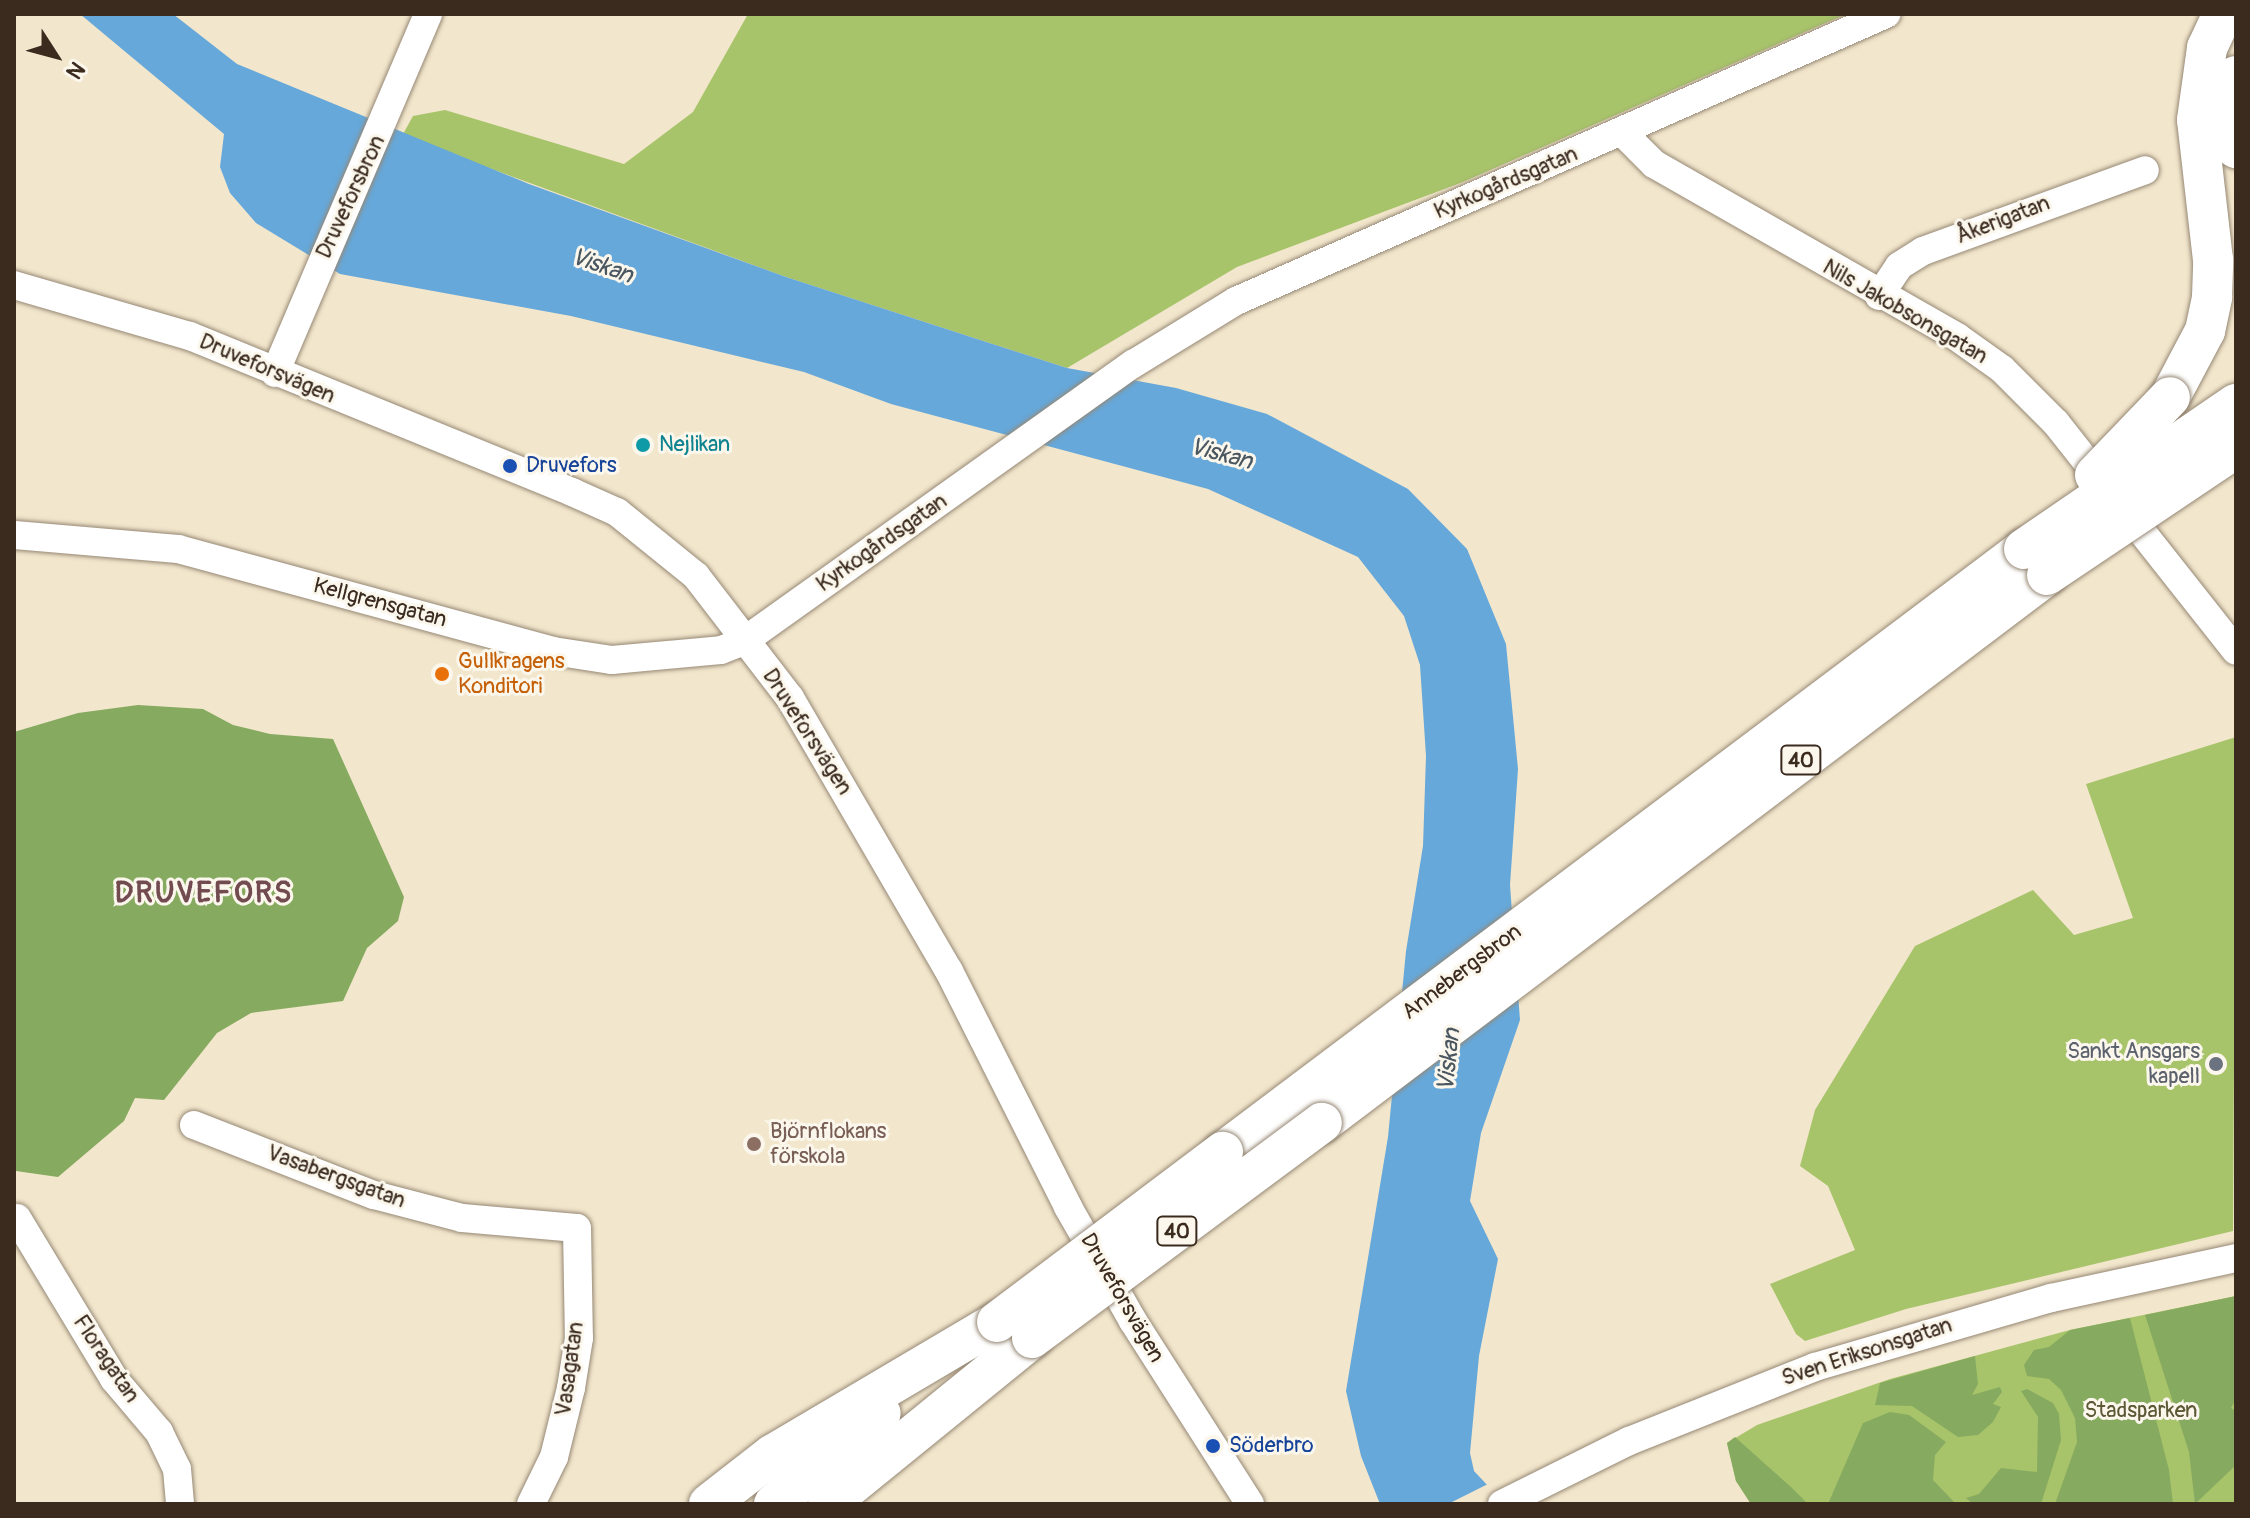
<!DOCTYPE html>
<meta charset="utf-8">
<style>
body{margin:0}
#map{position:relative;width:2250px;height:1518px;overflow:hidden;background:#f2e6cc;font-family:Pangolin,sans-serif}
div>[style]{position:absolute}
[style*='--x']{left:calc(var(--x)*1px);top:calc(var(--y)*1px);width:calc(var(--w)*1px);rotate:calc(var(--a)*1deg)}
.green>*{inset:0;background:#a8c46b}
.forest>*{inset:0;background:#86aa5f}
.water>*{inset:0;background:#66a8da}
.pier>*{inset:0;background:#f2e6cc}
.roads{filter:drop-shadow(0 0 2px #968875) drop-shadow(0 0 2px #968875)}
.minor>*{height:28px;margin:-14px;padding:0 14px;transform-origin:14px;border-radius:14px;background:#fff}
.highway>*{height:40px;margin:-20px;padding:0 20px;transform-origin:20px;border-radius:20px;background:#fff}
.bridges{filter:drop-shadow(0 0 2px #968875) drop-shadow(0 0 2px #968875)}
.highway-bridge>*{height:40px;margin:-20px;padding:0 20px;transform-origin:20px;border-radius:20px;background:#fff}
.dots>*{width:22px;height:22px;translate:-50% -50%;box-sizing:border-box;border:4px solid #fbf7ec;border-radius:50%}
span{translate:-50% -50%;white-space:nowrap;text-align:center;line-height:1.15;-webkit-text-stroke:6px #fbf7ec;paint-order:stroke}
.shield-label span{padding:2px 6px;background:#fbf7ec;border:2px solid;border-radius:6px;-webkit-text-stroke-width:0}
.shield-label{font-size:20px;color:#3b2a1e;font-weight:700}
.street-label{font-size:22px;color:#3b2a1e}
.culture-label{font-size:22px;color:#0d838f}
.left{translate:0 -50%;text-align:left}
.transit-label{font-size:22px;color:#164399}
.food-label{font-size:22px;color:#c56008}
.worship-label{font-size:22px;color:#5b616d}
.right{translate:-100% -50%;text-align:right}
.education-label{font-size:22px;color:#785e54}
.park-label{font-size:22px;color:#5c5835}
.water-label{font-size:24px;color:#4a5660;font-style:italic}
.district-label{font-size:30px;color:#724b51;font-weight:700;letter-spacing:2px}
.frame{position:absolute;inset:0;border:16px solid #3b2a1e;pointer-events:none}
.north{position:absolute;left:16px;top:16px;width:80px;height:80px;-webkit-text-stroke:6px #fbf7ec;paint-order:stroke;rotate:126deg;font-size:22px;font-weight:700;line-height:32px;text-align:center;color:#3b2a1e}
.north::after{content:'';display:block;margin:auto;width:28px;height:36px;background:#3b2a1e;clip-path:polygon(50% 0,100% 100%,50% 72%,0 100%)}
</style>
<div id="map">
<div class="green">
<i style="clip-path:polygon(748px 14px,1846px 14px,1463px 182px,1237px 267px,1067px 368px,786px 277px,402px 136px,413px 116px,445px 110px,624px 164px,693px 112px)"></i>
<i style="clip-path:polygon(2236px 737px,2233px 1231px,1906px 1309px,1805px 1341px,1796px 1334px,1770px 1284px,1855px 1250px,1828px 1186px,1800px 1166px,1815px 1110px,1915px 946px,2033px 890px,2074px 935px,2133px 918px,2086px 784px)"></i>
<i style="clip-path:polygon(2236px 1296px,2236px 1504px,1751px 1504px,1736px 1481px,1727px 1443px,1757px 1425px,1890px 1379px,2070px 1330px)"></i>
</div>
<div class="forest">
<i style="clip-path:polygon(138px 705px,203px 709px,233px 725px,270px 734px,333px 739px,404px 897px,398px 921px,367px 948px,343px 1001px,251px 1013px,217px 1033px,164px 1100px,135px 1098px,124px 1121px,58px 1177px,16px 1171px,14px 732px,78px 713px)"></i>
<i style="clip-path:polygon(2236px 1296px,2236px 1399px,2231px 1408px,2236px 1411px,2236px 1465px,2195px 1504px,2189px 1452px,2145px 1315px)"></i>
<i style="clip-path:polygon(2130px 1318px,2169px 1470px,2173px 1504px,2055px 1504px,2077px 1442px,2075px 1418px,2061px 1390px,2049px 1379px,2027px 1376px,2024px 1365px,2034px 1350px,2049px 1347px,2070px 1330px)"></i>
<i style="clip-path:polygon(1975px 1356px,1978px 1384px,1972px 1395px,2000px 1387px,2002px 1392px,1993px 1404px,2001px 1407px,1993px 1422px,1978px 1435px,1958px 1437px,1912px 1406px,1875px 1405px,1880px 1383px)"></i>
<i style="clip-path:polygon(2027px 1389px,2053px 1403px,2059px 1414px,2061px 1440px,2041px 1504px,1973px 1504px,1966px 1498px,1979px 1494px,2001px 1468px,2037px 1472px,2038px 1417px,2021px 1391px)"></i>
<i style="clip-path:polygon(1890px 1412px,1909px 1415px,1946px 1442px,1935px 1455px,1933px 1480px,1956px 1504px,1828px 1504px,1863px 1423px)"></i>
<i style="clip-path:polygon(1735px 1437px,1791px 1487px,1808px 1504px,1751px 1504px,1736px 1481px,1727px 1443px)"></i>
</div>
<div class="water">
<i style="clip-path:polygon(80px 14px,173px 14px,237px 64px,529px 184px,786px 277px,1067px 368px,1176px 388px,1267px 414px,1408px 489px,1467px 549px,1506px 644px,1518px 769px,1510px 885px,1520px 1020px,1481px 1133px,1470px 1201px,1498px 1259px,1479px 1356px,1470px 1453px,1474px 1471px,1505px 1504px,1380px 1504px,1361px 1456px,1346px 1391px,1388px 1137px,1406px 951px,1423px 846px,1426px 756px,1420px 665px,1404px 616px,1358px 557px,1208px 489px,891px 404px,804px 372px,571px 316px,340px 274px,256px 223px,230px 193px,220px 167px,224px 134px)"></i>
</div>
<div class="pier">
<i style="clip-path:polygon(1490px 1483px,1509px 1504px,1448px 1504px)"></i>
</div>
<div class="roads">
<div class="minor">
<i style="--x:1623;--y:133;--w:44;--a:45"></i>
<i style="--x:1654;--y:164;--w:349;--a:29.7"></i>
<i style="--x:1957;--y:337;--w:55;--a:35.4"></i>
<i style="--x:2002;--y:369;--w:76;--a:45"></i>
<i style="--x:2056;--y:423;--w:290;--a:51.7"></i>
<i style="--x:14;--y:285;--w:183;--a:16.2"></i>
<i style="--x:190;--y:336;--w:413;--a:22.2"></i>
<i style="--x:572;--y:492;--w:49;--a:24"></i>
<i style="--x:617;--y:512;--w:102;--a:39"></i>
<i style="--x:696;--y:576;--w:154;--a:52.4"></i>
<i style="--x:790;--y:698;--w:316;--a:59.8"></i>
<i style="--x:949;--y:971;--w:264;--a:63.2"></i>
<i style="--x:1068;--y:1207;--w:131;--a:60.3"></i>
<i style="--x:1133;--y:1321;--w:217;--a:57.4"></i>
<i style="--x:1879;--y:296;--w:36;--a:-56"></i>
<i style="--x:1899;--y:266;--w:28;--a:-32"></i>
<i style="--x:1923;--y:251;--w:236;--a:-20"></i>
<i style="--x:275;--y:373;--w:390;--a:-66.9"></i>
<i style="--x:14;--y:535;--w:165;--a:4.9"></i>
<i style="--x:178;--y:549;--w:389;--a:15.2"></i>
<i style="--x:553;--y:651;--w:60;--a:8.7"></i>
<i style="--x:612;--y:660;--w:109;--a:-5.2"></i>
<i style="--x:721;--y:650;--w:25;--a:-21"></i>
<i style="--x:744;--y:641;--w:478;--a:-35.5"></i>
<i style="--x:1133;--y:364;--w:121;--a:-31.5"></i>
<i style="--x:1236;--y:301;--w:711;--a:-23.82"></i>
<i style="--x:194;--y:1125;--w:193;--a:21.3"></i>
<i style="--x:374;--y:1195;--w:91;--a:14.6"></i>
<i style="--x:462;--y:1218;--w:115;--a:5"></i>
<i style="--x:577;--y:1228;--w:110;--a:89"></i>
<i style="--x:579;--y:1338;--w:51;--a:99.1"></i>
<i style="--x:571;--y:1388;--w:71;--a:103.8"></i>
<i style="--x:554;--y:1457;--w:52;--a:116.1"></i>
<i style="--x:17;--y:1218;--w:188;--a:58.9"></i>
<i style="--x:114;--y:1379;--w:70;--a:49.7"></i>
<i style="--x:159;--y:1432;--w:41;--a:64.1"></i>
<i style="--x:177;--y:1469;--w:35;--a:85"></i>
<i style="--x:1502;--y:1504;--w:142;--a:-26.4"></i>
<i style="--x:1629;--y:1441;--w:200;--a:-21.7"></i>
<i style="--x:1815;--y:1367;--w:246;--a:-16.3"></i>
<i style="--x:2051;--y:1298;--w:189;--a:-12.2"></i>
</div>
<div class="highway">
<i style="--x:2236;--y:76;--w:43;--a:97.9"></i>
<i style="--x:2230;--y:119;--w:30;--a:78"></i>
<i style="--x:2170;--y:397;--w:75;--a:-62.1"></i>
<i style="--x:2205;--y:331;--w:35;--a:-78"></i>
<i style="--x:2212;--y:297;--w:37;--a:-88"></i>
<i style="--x:2213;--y:260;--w:141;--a:-96.5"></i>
<i style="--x:2197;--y:120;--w:73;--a:-82.1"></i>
<i style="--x:2207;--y:48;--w:38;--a:-65"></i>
<i style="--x:1322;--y:1123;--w:909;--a:-37.08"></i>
<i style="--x:1223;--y:1152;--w:1003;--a:-36.97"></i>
<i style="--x:709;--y:1504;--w:80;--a:-37.9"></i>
<i style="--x:772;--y:1455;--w:261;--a:-30.6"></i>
<i style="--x:774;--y:1504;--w:140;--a:-40.4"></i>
<i style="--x:828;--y:1504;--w:263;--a:-39.1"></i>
</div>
</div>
<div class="bridges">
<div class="highway-bridge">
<i style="--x:2095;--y:475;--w:108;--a:-46.1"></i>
<i style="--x:2024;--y:549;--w:257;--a:-34.4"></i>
<i style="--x:2047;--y:575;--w:228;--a:-33.9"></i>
<i style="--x:997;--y:1322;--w:283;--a:-37"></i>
<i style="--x:1032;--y:1338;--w:361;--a:-36.6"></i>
</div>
</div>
<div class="dots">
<i style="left:643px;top:445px;background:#0f9aa8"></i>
<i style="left:510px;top:466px;background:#1a4fb4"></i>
<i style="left:442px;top:674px;background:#e8710a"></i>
<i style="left:2216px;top:1064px;background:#6b7280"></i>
<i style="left:754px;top:1144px;background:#8d6e63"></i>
<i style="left:1213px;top:1446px;background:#1a4fb4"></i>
</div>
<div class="shield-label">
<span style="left:1801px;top:760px">40</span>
<span style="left:1177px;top:1231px">40</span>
</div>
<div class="street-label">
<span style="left:1506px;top:183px;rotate:-23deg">Kyrkogårdsgatan</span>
<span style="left:351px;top:197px;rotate:-65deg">Druveforsbron</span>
<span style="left:2003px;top:220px;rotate:-21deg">Åkerigatan</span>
<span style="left:1905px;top:312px;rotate:30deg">Nils Jakobsonsgatan</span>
<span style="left:267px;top:369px;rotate:23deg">Druveforsvägen</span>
<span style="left:882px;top:543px;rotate:-35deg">Kyrkogårdsgatan</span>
<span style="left:380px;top:603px;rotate:15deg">Kellgrensgatan</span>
<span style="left:807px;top:732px;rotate:57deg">Druveforsvägen</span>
<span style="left:1462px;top:972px;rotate:-37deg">Annebergsbron</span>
<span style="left:336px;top:1177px;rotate:20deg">Vasabergsgatan</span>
<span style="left:1122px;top:1298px;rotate:60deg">Druveforsvägen</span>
<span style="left:1867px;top:1352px;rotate:-18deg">Sven Eriksonsgatan</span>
<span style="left:106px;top:1359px;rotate:56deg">Floragatan</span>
<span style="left:570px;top:1369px;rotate:-82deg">Vasagatan</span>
</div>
<div class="culture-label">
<span class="left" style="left:659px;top:445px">Nejlikan</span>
</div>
<div class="transit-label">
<span class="left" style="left:526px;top:466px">Druvefors</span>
<span class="left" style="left:1229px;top:1446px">Söderbro</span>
</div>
<div class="food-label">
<span class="left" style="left:458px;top:674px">Gullkragens<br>Konditori</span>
</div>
<div class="worship-label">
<span class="right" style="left:2200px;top:1064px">Sankt Ansgars<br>kapell</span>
</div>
<div class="education-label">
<span class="left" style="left:770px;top:1144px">Björnflokans<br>förskola</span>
</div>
<div class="park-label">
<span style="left:2141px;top:1411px">Stadsparken</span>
</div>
<div class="water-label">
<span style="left:602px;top:266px;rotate:19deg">Viskan</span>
<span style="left:1221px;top:454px;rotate:15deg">Viskan</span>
<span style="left:1449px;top:1060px;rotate:-84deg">Viskan</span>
</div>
<div class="district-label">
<span style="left:204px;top:893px">DRUVEFORS</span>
</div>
<div class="frame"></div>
<div class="north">N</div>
</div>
